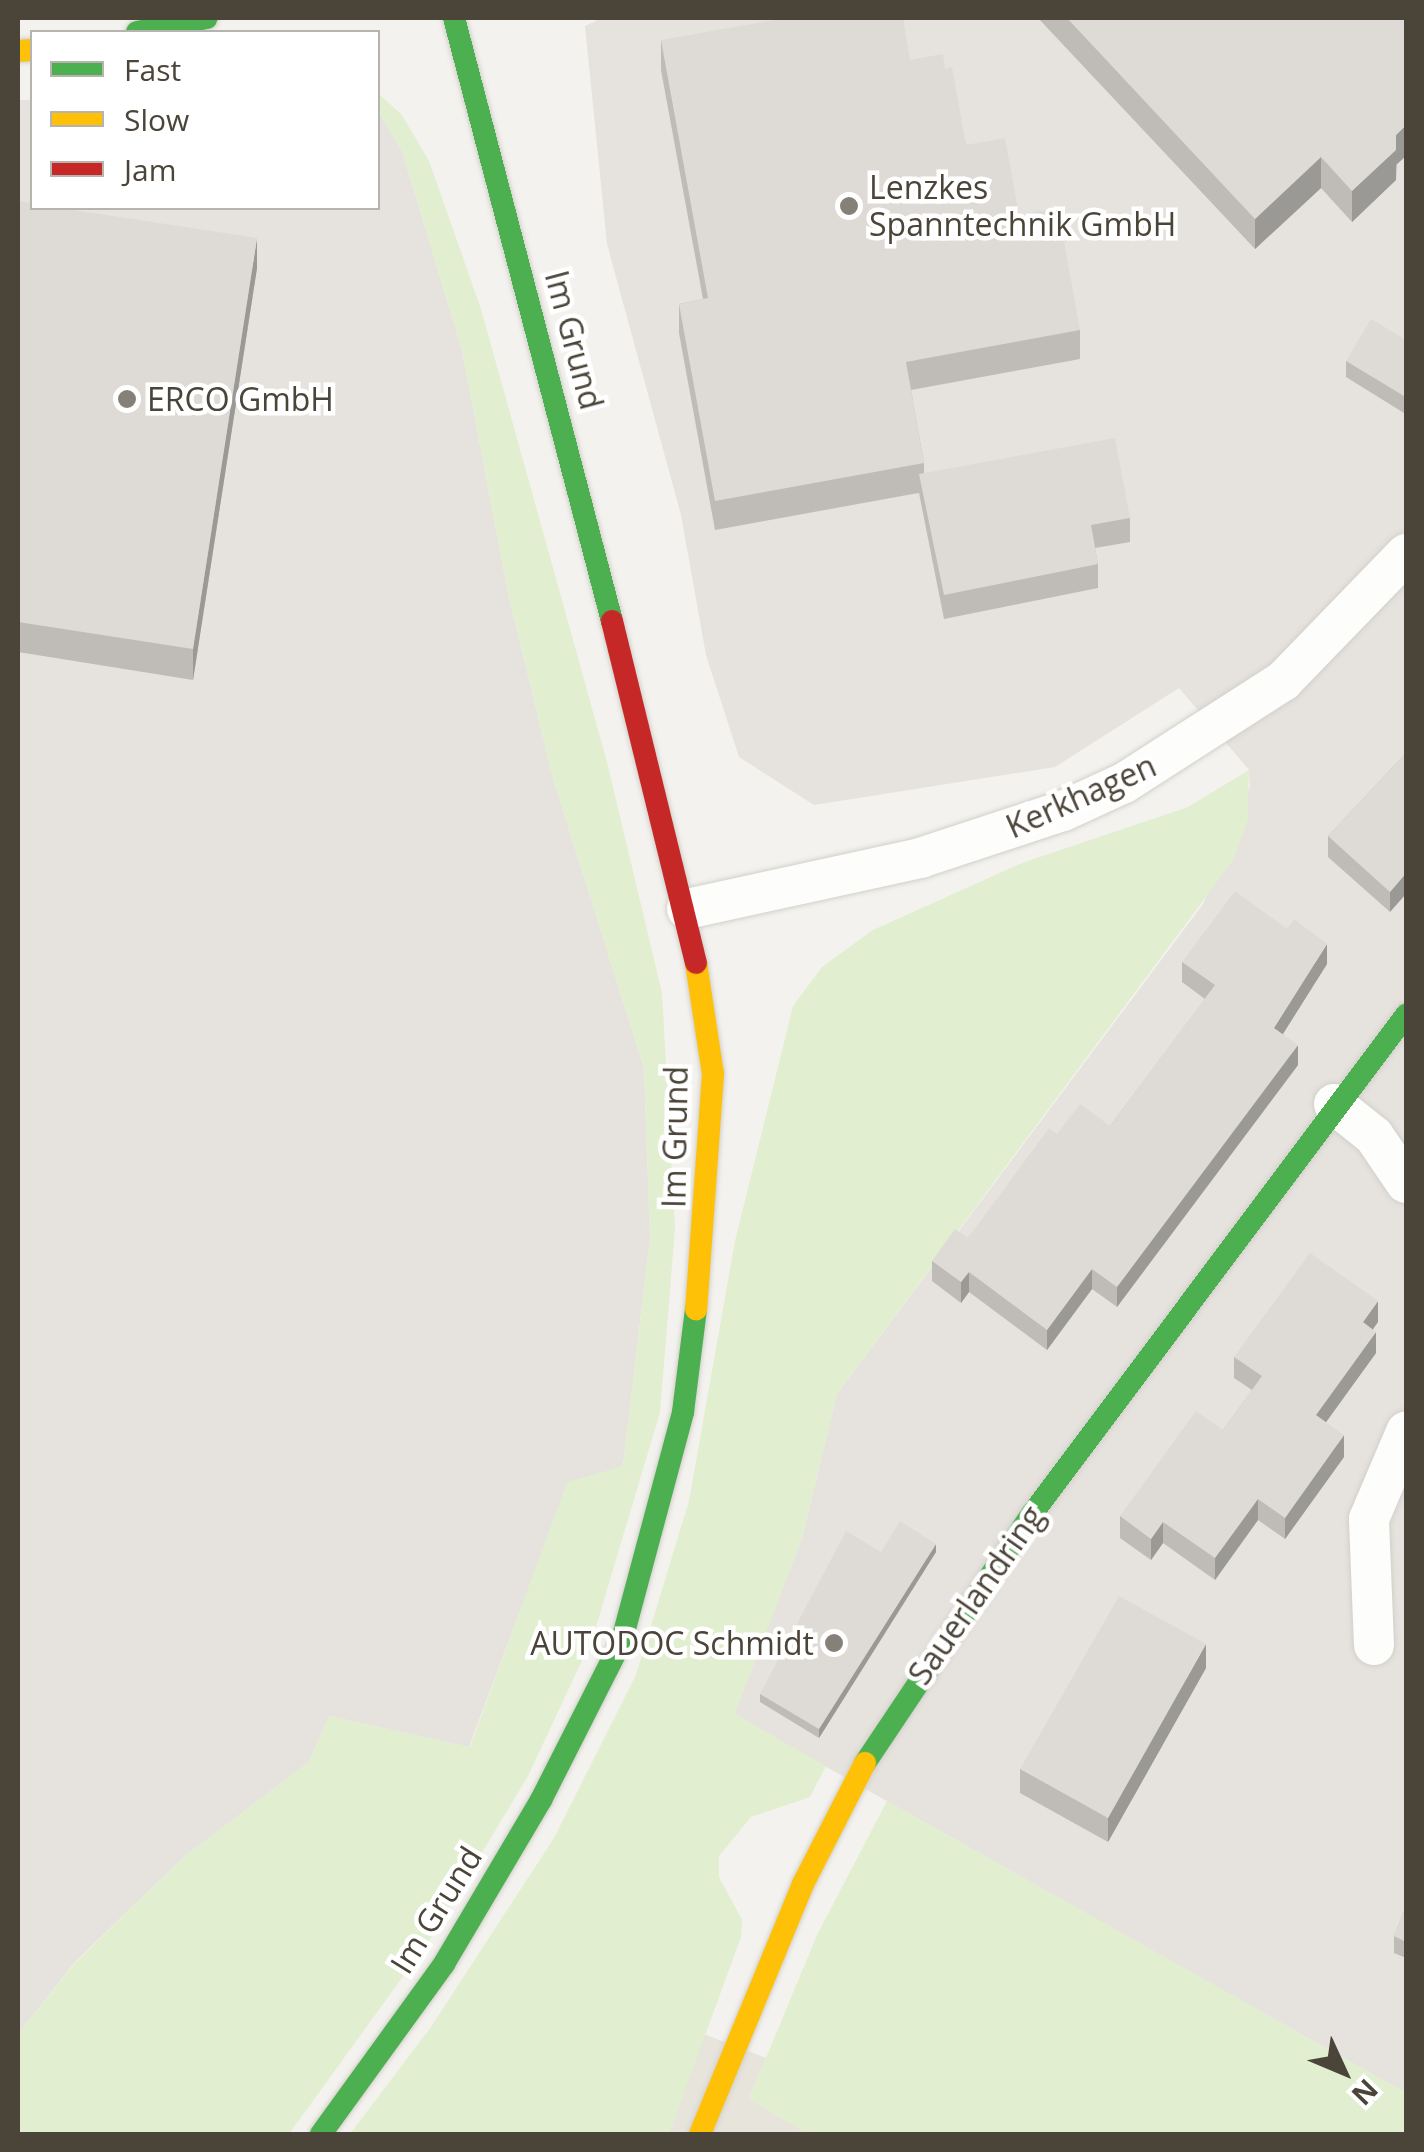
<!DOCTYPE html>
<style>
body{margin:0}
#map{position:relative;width:1424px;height:2152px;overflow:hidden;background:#f4f2ee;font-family:"Open Sans",sans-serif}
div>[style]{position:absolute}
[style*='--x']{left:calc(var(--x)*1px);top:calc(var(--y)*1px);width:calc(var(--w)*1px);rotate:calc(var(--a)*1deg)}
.residential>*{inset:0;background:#e7e4dc}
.industrial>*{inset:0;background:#e6e2de}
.green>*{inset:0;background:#e1eecf}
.roads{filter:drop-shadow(0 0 2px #d2d0cb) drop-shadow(0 0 2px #d2d0cb)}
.street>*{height:40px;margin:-20px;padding:0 20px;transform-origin:20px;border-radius:20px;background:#fdfdfc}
.fast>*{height:22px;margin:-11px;padding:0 11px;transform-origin:11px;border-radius:11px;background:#4caf50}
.slow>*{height:22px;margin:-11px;padding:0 11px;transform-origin:11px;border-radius:11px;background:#ffc107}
.jam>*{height:22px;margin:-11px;padding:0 11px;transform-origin:11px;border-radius:11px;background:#c62828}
.wall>*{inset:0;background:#bfbcb8}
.shaded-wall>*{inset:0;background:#9b9996}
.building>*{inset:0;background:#dedbd6}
.dots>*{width:28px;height:28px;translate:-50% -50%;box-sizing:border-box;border:5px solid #fff;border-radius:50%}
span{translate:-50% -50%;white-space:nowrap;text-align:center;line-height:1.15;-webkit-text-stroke:9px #fff;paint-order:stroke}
.poi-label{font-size:32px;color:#4b4439}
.left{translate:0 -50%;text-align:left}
.right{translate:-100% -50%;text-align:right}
.street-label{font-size:32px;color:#4b4439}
.frame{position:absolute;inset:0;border:20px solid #4b4439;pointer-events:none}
.legend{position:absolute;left:30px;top:30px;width:350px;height:180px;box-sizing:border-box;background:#fff;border:2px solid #b7b4b0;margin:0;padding:12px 18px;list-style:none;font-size:30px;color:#4b4439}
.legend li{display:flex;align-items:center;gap:20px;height:50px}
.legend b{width:50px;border:2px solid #b7b4b0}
.north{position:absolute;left:1294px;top:2022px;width:100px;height:100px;-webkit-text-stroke:8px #fff;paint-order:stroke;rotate:134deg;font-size:28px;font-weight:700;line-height:40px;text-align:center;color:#4b4439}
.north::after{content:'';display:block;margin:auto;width:35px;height:45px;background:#4b4439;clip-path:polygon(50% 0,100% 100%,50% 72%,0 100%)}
</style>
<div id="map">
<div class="residential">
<i style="clip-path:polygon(701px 2033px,766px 2058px,749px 2099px,809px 2134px,652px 2134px)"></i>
</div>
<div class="industrial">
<i style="clip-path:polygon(602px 18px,1406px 18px,1406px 2093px,734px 1715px,802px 1538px,837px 1394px,1203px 904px,1250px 787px,1249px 770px,1179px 688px,1055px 767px,814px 805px,739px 757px,706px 655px,681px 515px,607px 244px,585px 26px)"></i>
<i style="clip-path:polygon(18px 100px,32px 100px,32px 208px,378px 208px,378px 111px,402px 151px,462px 350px,509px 598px,554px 782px,644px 1068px,650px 1238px,623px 1466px,545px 1544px,469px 1747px,329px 1716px,309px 1762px,185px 1856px,75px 1962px,18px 2034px)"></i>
</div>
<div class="green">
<i style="clip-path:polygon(378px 93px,402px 115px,429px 161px,481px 309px,607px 762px,662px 993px,675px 1229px,660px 1412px,593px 1637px,528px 1776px,430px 1939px,289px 2134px,18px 2134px,18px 2034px,75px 1963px,185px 1856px,309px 1762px,329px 1716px,470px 1747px,567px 1482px,623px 1466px,650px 1238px,644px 1068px,554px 782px,509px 598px,462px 350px,402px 151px,378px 111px)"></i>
<i style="clip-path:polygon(1249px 770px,1248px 820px,1234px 859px,837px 1394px,802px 1538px,735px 1714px,826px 1766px,810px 1797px,751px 1817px,719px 1856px,719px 1877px,742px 1920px,741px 1937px,669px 2134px,350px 2134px,431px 2027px,554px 1838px,636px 1675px,689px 1501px,735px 1241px,793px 1006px,822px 967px,873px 930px,1022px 863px,1188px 807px)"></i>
<i style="clip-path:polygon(887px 1801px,1406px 2093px,1406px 2134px,809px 2134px,749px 2099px,817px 1935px)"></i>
</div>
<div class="roads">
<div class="street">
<i style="--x:687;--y:909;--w:239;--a:-12.3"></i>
<i style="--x:920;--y:858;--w:151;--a:-18.2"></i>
<i style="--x:1063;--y:811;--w:67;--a:-24.7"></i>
<i style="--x:1124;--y:783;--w:189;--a:-32.7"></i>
<i style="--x:1283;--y:681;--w:177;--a:-45.9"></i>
<i style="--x:1334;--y:1104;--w:51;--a:38.7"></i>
<i style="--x:1374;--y:1136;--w:57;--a:55.8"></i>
<i style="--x:1374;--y:1645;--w:126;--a:-92.3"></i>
<i style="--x:1369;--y:1519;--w:95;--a:-67"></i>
</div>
<div class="fast">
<i style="--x:454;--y:18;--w:623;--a:75.32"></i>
<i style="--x:137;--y:32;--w:71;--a:-11.3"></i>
<i style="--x:865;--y:1763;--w:300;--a:-56.2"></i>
<i style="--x:1032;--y:1514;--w:624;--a:-53.15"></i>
<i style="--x:321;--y:2134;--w:210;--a:-54.1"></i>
<i style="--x:444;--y:1964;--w:191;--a:-59.4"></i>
<i style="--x:541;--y:1800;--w:179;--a:-63.1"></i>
<i style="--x:622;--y:1640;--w:236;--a:-75"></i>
<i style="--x:683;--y:1412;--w:104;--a:-82.8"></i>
</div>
<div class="slow">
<i style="--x:18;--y:51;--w:14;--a:-4"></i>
<i style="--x:696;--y:963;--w:112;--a:81.3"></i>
<i style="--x:713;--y:1074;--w:236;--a:94.1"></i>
<i style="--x:700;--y:2134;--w:270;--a:-67.6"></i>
<i style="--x:803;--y:1884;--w:136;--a:-62.9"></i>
</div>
<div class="jam">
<i style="--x:612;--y:621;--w:352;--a:76.2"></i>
</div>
</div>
<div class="wall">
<i style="clip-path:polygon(1038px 18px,1406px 18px,1396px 180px,1352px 222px,1321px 188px,1255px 249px)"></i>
<i style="clip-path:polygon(661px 40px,910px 60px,945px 69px,966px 145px,1019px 215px,1080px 330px,1080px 359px,911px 390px,924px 463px,924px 473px,1130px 518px,1130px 542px,1095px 548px,1098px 564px,1098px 588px,944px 619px,919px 493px,715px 530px,679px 333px,679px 304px,703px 299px,661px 70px)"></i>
<i style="clip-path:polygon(18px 201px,257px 268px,193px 680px,18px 652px)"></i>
<i style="clip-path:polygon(1406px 340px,1406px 409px,1404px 413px,1346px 377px,1346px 361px)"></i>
<i style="clip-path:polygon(1406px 753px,1390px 912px,1328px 857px,1328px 836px)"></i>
<i style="clip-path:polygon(1182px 962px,1327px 964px,1283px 1034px,1298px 1065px,1117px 1307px,1092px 1289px,1047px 1350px,969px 1292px,961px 1303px,932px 1281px,932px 1261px,968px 1238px,1057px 1134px,1110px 1126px,1205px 999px,1182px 982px)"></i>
<i style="clip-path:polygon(1378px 1322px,1373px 1329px,1376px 1353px,1326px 1422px,1344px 1457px,1285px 1539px,1258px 1520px,1215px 1580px,1163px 1543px,1151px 1560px,1120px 1538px,1120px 1516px,1223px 1430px,1252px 1390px,1234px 1378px,1234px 1357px)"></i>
<i style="clip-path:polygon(881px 1552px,936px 1552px,819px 1738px,760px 1702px,760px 1694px)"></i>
<i style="clip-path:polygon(1206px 1668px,1108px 1842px,1020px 1793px,1020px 1769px)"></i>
<i style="clip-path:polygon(1406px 1906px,1406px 1958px,1394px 1953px,1394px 1936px)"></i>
</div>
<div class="shaded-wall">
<i style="clip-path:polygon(1406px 125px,1406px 156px,1396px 165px,1396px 180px,1352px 222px,1352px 191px,1396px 135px)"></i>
<i style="clip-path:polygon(1321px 157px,1321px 188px,1255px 249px,1255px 219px)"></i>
<i style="clip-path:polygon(257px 238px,257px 268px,193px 680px,193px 649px)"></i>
<i style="clip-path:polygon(1406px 392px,1406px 409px,1404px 413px,1404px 396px)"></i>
<i style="clip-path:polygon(1406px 873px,1406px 894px,1390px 912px,1390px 892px)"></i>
<i style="clip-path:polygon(1327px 944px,1327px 964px,1274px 1048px,1274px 1028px)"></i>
<i style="clip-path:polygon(1298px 1045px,1298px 1065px,1117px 1307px,1117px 1287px)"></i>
<i style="clip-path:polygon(1092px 1269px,1092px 1289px,1047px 1350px,1047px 1330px)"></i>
<i style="clip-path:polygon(969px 1272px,969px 1292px,961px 1303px,961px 1282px)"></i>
<i style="clip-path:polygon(1378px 1301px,1378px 1322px,1363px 1343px,1363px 1322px)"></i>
<i style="clip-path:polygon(1376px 1332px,1376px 1353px,1316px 1436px,1316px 1415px)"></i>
<i style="clip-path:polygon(1344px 1435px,1344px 1457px,1285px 1539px,1285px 1518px)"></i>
<i style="clip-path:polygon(1258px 1499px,1258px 1520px,1215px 1580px,1215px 1558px)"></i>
<i style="clip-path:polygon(1163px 1522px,1163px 1543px,1151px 1560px,1151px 1539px)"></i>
<i style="clip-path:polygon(936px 1544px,936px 1552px,819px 1738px,819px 1729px)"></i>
<i style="clip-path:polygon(1206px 1644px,1206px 1668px,1108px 1842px,1108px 1818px)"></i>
</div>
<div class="building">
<i style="clip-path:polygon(786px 18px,903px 18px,910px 60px,943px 54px,945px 69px,952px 67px,966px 145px,1005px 138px,1019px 215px,1058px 208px,1080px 330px,906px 362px,924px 463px,715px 501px,679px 304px,708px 298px,661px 40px)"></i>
<i style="clip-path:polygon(1067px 18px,1406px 18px,1406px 125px,1396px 135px,1396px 150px,1352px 191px,1321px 157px,1255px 219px)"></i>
<i style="clip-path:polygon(18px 201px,32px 203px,32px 208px,60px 208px,257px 238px,193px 649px,18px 622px)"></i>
<i style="clip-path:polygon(1371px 319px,1406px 340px,1406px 392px,1404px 396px,1346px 361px)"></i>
<i style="clip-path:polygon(1115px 438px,1130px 518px,1091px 525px,1098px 564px,944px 595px,919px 474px)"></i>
<i style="clip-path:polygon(1406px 753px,1406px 873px,1390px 892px,1328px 836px)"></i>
<i style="clip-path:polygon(1235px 891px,1287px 929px,1294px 919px,1327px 944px,1274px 1028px,1298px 1045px,1117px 1287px,1092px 1269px,1047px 1330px,969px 1272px,961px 1282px,932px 1261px,955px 1229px,968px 1238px,1049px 1128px,1057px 1134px,1080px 1104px,1110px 1126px,1215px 985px,1182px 962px)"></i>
<i style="clip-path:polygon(1310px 1253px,1378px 1301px,1363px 1322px,1376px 1332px,1316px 1415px,1344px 1435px,1285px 1518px,1258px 1499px,1215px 1558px,1163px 1522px,1151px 1539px,1120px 1516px,1196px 1411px,1223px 1430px,1262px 1376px,1234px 1357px)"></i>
<i style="clip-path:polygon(900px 1521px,936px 1544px,819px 1729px,760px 1694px,846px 1531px,881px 1552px)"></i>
<i style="clip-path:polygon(1119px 1596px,1206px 1644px,1108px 1818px,1020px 1769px)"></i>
<i style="clip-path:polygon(1406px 1906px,1406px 1942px,1394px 1936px)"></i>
</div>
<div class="dots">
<i style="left:849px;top:206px;background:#868178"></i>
<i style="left:127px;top:399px;background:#868178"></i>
<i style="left:834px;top:1643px;background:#868178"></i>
</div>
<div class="poi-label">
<span class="left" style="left:869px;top:206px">Lenzkes<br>Spanntechnik GmbH</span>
<span class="left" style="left:147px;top:399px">ERCO GmbH</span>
<span class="right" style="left:814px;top:1643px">AUTODOC Schmidt</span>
</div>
<div class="street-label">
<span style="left:574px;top:340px;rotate:75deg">Im Grund</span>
<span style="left:1081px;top:796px;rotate:-24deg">Kerkhagen</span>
<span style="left:675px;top:1137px;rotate:-89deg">Im Grund</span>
<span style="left:976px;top:1595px;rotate:-55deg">Sauerlandring</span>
<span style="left:436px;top:1910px;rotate:-58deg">Im Grund</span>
</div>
<div class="frame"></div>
<ul class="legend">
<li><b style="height:12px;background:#4caf50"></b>Fast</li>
<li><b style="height:12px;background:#ffc107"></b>Slow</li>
<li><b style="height:12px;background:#c62828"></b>Jam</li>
</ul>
<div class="north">N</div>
</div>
